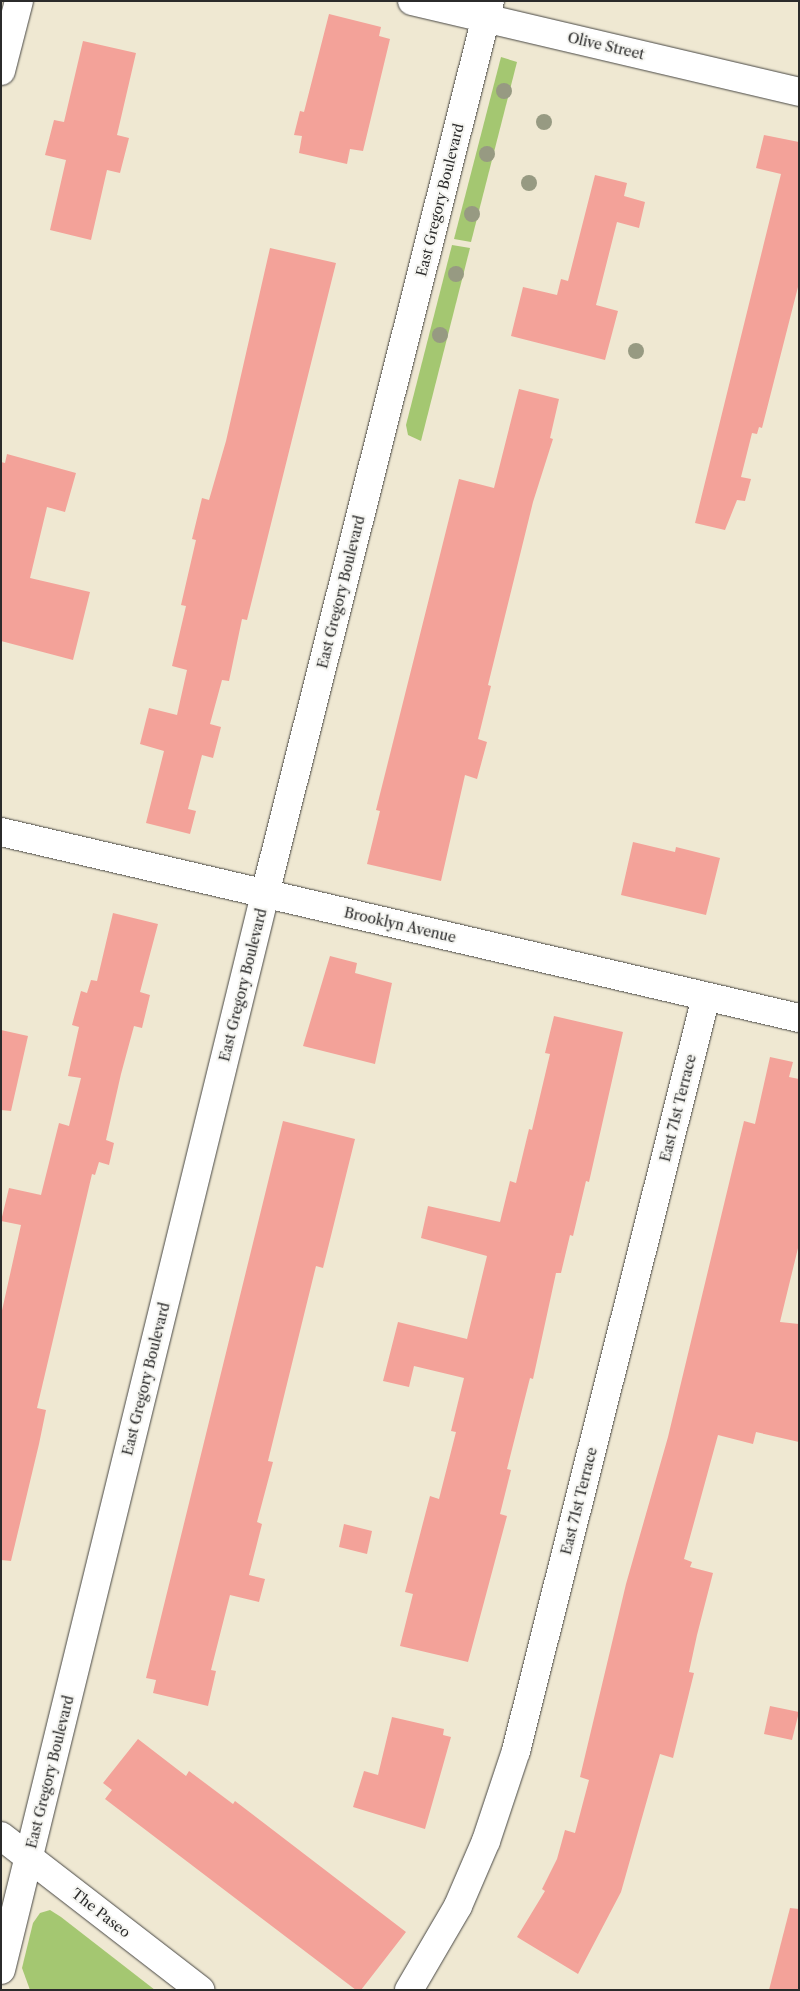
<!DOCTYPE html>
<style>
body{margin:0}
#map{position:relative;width:800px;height:1991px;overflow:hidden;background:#efe8d2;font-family:"Libre Caslon Text",serif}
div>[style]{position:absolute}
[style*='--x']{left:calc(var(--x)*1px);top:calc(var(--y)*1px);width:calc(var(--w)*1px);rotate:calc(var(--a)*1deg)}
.green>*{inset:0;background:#a4c771}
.building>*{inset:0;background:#f3a299}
.roads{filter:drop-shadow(0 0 1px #484744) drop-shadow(0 0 1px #484744)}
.minor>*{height:28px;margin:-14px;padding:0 14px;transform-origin:14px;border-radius:14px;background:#fff}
.secondary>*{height:28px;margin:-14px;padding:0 14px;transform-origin:14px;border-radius:14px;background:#fff}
.trees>*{width:16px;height:16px;margin:-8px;border-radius:50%;background:#979a82}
span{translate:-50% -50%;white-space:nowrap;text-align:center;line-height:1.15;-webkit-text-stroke:4px #f6f6f2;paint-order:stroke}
.street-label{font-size:14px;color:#2b2b2b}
.frame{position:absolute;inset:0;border:2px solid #2b2b2b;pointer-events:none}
</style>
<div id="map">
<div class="green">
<i style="clip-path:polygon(501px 57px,517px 62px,471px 242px,454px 239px)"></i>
<i style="clip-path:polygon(452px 245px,470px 248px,421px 441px,408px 435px,406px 425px)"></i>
<i style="clip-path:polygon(50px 1910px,61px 1917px,155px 1990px,30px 1990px,22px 1968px,33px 1923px,40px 1913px)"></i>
</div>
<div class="building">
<i style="clip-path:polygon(329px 14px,381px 27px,379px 36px,390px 39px,363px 151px,350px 149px,347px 164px,299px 153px,302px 136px,294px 135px,300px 111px,304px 112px)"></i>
<i style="clip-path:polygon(83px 41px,136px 53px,117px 135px,129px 138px,120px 173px,107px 170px,91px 240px,50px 230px,66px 160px,45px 155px,54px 120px,64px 122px)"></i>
<i style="clip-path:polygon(764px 135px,799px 142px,799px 283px,762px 428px,759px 427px,757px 434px,752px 433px,741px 477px,751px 479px,745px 501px,737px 500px,725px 530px,695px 523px,781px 174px,756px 168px)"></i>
<i style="clip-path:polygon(595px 175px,627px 183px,624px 196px,645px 202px,639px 228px,617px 222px,596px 305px,618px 311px,605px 360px,511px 336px,523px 287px,557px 295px,561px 279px,568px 281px)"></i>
<i style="clip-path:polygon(270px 248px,336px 263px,247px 620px,242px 619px,229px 681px,222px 680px,210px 724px,221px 727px,213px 758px,202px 755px,188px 809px,196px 811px,190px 834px,146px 823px,164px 751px,140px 744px,149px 708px,177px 715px,187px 670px,172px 666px,186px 606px,181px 605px,196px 540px,192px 539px,202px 498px,209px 500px,226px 441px)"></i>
<i style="clip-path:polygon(519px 389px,559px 399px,550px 438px,553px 439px,533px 502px,488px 685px,491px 686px,478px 739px,487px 742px,477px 779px,465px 775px,441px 881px,367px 864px,380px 811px,376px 810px,459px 479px,494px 488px)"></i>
<i style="clip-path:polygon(7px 454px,76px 473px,65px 512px,47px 507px,30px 578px,90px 592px,73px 660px,1px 641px,1px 462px,5px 463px)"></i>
<i style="clip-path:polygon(633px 842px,675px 852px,676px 847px,720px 858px,706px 915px,621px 895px)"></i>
<i style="clip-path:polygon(113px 913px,158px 924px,140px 992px,150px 995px,142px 1028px,134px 1026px,121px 1074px,106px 1140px,114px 1143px,109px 1165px,99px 1162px,95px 1175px,92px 1174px,37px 1408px,46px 1410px,39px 1444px,11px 1561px,1px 1560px,1px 1315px,21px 1225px,1px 1221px,9px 1188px,41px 1195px,59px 1123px,69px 1126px,81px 1078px,68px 1076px,79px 1027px,72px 1025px,81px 991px,87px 993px,91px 980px,97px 981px)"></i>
<i style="clip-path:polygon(330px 956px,357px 963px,355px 973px,392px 983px,375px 1064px,303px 1046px)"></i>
<i style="clip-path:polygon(554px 1016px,623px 1032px,589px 1182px,586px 1181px,573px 1236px,570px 1235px,561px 1273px,556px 1273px,533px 1379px,530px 1378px,507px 1469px,511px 1470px,500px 1514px,507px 1516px,468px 1662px,400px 1646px,413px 1594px,405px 1592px,430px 1496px,439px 1499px,456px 1432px,451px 1431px,464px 1378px,414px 1366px,409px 1387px,383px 1381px,398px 1322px,467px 1339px,487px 1256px,421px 1238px,428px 1206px,500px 1222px,510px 1181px,516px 1183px,529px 1129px,532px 1130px,550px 1054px,545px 1053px)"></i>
<i style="clip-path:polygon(1px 1030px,28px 1036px,11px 1111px,1px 1110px)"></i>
<i style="clip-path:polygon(770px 1057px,793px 1062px,789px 1077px,799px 1079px,799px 1244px,780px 1322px,799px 1324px,799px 1442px,756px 1432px,753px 1444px,718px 1435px,684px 1559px,692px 1562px,690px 1567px,713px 1573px,697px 1635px,689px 1672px,694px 1673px,673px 1758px,660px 1754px,621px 1892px,578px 1974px,517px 1937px,545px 1891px,542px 1889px,557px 1859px,565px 1830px,575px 1833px,589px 1780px,580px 1777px,626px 1584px,668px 1437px,744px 1121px,755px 1124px)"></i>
<i style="clip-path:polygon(283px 1121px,355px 1139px,323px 1268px,316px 1266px,268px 1461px,273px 1462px,257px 1522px,262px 1524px,249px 1575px,265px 1579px,259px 1602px,230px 1595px,211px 1670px,216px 1671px,208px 1706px,153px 1693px,156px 1680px,146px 1678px)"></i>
<i style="clip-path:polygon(344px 1524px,372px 1531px,367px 1554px,339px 1547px)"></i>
<i style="clip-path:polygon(770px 1706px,799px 1712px,792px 1740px,764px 1734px)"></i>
<i style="clip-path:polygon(392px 1717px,444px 1729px,443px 1735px,451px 1737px,425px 1829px,353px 1807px,364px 1771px,378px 1775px)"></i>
<i style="clip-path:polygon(138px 1739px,186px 1776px,189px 1771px,233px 1804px,235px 1801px,406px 1932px,361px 1990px,356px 1990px,105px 1799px,112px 1790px,103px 1783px)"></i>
<i style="clip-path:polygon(790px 1908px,799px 1909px,799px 1990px,769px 1990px)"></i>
</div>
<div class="roads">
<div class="minor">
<i style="--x:412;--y:1;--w:398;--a:13.2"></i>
<i style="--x:1;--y:71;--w:72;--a:-75.6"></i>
<i style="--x:1;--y:832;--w:819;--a:13.12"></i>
<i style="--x:409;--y:1990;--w:97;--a:-59.7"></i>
<i style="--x:458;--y:1906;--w:71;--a:-66.7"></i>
<i style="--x:486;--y:1841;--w:95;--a:-71.6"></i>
<i style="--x:516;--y:1751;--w:778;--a:-75.86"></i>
</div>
<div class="secondary">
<i style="--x:1;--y:1836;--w:252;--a:37.7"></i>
<i style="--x:1;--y:1970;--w:1108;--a:-76.21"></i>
<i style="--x:265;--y:894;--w:921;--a:-75.86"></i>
</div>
</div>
<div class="trees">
<i style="left:504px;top:91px"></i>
<i style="left:544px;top:122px"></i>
<i style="left:487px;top:154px"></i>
<i style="left:529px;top:183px"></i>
<i style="left:472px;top:214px"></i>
<i style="left:456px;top:274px"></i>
<i style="left:440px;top:335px"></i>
<i style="left:636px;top:351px"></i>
</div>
<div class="street-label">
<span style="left:606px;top:46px;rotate:13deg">Olive Street</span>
<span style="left:440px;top:200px;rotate:-76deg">East Gregory Boulevard</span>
<span style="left:341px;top:592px;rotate:-76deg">East Gregory Boulevard</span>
<span style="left:400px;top:925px;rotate:13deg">Brooklyn Avenue</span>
<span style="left:243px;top:985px;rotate:-76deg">East Gregory Boulevard</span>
<span style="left:678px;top:1108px;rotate:-76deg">East 71st Terrace</span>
<span style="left:146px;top:1379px;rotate:-76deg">East Gregory Boulevard</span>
<span style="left:579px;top:1501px;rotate:-76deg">East 71st Terrace</span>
<span style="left:50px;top:1772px;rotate:-76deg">East Gregory Boulevard</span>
<span style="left:101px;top:1913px;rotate:38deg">The Paseo</span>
</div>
<div class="frame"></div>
</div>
